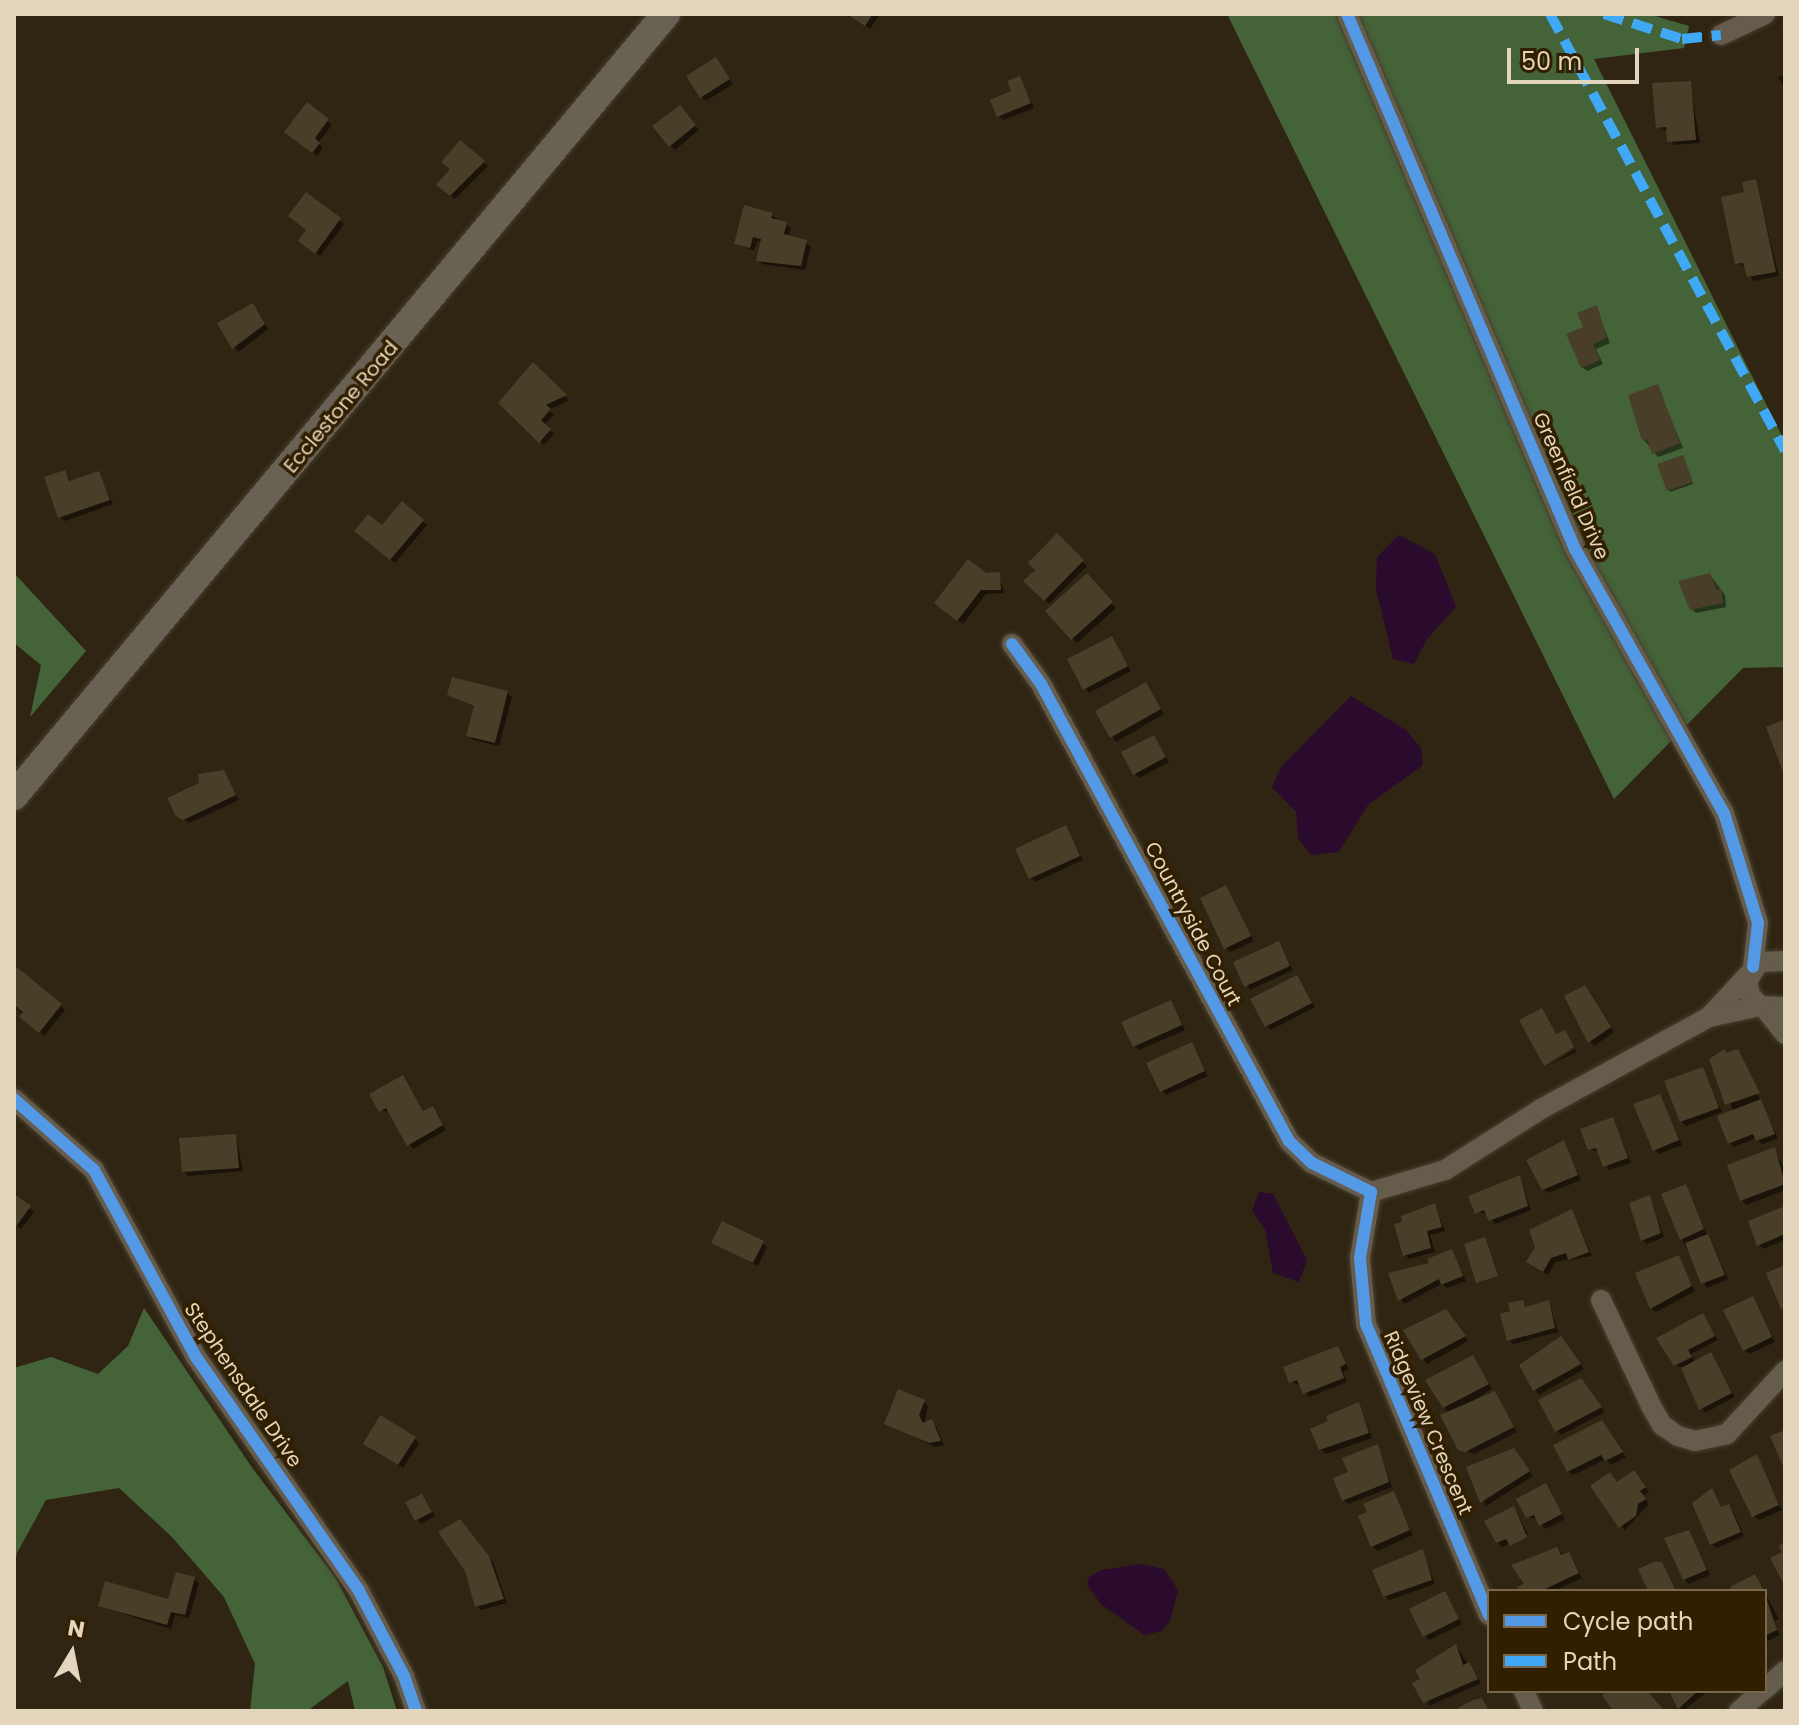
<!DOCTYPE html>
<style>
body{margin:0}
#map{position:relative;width:1799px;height:1725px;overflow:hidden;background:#2f2512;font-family:Poppins,sans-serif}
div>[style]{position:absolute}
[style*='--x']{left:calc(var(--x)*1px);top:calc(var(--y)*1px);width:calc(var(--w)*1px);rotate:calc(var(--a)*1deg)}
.forest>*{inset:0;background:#456338}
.water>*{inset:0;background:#2a0b2e}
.shadow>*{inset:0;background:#0007}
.building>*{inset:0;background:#493f29}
.roads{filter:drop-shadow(0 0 2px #483f31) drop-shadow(0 0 2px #483f31)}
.minor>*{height:20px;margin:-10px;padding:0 10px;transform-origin:10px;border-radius:10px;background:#665c4c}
.secondary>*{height:28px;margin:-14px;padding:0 14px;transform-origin:14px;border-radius:14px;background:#6a6155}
.quiet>*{height:10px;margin-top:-5px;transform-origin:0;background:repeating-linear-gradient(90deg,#3fa9f5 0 20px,transparent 0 30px)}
.cycleway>*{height:12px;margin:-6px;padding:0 6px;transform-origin:6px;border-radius:6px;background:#5399e6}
span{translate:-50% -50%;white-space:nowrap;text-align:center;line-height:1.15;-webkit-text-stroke:7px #321f00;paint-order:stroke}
.street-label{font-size:20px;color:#e4d5bd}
.frame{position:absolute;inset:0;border:16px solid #e4d5bd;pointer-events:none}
.legend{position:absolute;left:1487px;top:1589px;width:280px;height:104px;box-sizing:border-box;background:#321f00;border:2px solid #79684c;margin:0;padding:10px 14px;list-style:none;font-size:24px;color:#e4d5bd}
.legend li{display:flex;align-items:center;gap:16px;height:40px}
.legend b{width:40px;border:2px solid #79684c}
.north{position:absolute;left:32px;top:1613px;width:80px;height:80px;-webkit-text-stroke:6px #321f00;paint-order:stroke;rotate:10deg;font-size:22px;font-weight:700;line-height:32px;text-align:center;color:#e4d5bd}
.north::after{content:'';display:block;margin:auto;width:28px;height:36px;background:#e4d5bd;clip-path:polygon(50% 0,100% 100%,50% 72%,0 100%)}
.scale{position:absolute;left:1507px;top:48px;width:132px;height:36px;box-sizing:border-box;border:4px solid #e4d5bd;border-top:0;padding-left:10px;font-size:24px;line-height:28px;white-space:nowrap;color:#e4d5bd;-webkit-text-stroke:6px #321f00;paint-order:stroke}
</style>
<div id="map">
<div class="forest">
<i style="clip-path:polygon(1227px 14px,1648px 14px,1689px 26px,1684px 48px,1594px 59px,1785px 442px,1785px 667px,1743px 668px,1614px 799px)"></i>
<i style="clip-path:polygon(14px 573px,86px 651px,30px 717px,41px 665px,14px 643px)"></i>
<i style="clip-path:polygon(144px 1308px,253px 1469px,335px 1577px,383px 1667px,397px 1711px,355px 1711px,348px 1681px,307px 1711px,250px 1711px,255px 1664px,224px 1597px,172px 1537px,119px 1488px,46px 1500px,17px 1553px,14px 1568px,14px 1368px,51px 1357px,98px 1374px,128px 1346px)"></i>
</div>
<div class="water">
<i style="clip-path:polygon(1399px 535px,1435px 554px,1456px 607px,1427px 639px,1414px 664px,1393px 659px,1376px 589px,1377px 557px)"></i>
<i style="clip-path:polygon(1351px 696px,1406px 730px,1421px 748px,1423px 765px,1368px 805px,1339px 852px,1311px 855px,1298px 838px,1296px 812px,1272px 787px,1281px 767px)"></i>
<i style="clip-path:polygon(1259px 1192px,1273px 1194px,1307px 1260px,1299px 1282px,1273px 1273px,1265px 1229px,1252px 1211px)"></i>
<i style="clip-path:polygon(1141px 1564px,1164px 1569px,1178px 1590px,1170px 1621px,1162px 1631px,1144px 1635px,1101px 1604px,1087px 1585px,1089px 1577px,1102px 1570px)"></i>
</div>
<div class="shadow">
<i style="clip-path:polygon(849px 14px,880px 14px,870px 29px)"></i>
<i style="clip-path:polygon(720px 64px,733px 84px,706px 101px,702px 97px)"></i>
<i style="clip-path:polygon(1785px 73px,1785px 88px,1778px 78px)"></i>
<i style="clip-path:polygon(1020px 78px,1034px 108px,1003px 120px,999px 116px)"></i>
<i style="clip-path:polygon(1690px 83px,1700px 143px,1673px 145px,1668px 131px,1658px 127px)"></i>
<i style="clip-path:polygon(308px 105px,332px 125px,318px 143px,323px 148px,317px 156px,291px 136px)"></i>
<i style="clip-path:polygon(684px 112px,699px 130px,675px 150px,670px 145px)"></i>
<i style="clip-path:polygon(484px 162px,488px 166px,455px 199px,439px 185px)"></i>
<i style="clip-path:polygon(1755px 181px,1779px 276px,1753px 281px,1746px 267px,1737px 263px,1746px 193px)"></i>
<i style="clip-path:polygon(307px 195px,344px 224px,320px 256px,305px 245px)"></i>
<i style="clip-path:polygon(772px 215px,791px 228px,788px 237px,811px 246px,805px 270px,762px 264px,758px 260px,762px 242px,757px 241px,754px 251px,737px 243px)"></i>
<i style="clip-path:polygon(1596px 307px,1610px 343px,1596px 349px,1603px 364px,1587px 371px,1582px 367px,1586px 328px)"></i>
<i style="clip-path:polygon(257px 310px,268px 329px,238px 352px,220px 324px)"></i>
<i style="clip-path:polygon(533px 365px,569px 400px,549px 410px,554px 415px,544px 425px,554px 434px,544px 445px,501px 403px)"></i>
<i style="clip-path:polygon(1657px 386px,1683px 448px,1658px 457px,1644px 440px)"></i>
<i style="clip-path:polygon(1684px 459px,1693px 484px,1670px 492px,1669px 490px)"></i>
<i style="clip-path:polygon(65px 472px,71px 482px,99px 473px,113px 504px,65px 521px,60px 517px)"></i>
<i style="clip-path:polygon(422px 521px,427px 525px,395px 563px,361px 535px)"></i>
<i style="clip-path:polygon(1057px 536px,1087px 566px,1049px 604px,1026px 581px)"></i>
<i style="clip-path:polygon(999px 574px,1004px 593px,986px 594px,963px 624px,941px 607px,986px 575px)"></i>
<i style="clip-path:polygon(1710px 575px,1725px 595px,1726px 607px,1696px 613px,1691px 609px)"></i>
<i style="clip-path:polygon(1087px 576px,1116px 608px,1077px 643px,1048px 611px)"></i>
<i style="clip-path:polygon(1112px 638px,1131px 671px,1089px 693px,1085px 688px)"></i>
<i style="clip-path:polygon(1146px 685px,1164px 714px,1116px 742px,1097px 712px)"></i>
<i style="clip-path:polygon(507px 693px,512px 697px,499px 746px,473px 740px,469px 735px,476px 708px,449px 694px)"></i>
<i style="clip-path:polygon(1158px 742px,1169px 762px,1139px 778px,1135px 774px)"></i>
<i style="clip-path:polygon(224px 772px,239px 800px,189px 823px,184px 819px)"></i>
<i style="clip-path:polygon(1066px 828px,1083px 860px,1035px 882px,1031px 878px)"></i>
<i style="clip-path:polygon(1225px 888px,1254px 941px,1230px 952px,1226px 948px)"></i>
<i style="clip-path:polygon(1278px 943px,1293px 970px,1250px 990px,1235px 963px)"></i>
<i style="clip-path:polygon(14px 968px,65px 1010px,44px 1036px,14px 1006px)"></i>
<i style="clip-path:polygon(1297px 977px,1315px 1007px,1271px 1030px,1267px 1026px)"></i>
<i style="clip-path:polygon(1585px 987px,1614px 1032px,1594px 1046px,1590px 1041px)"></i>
<i style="clip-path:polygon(1170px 1002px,1185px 1030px,1139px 1050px,1135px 1046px)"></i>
<i style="clip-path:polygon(1191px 1045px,1208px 1076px,1166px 1095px,1162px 1091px)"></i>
<i style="clip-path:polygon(1575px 1049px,1577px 1052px,1547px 1066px)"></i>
<i style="clip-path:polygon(1737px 1051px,1778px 1138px,1762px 1144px,1756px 1138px,1734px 1147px,1729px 1143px,1734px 1112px,1711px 1059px)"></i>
<i style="clip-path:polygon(1702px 1069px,1722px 1112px,1686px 1126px,1681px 1121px)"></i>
<i style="clip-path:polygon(403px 1077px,425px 1113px,437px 1113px,446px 1130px,413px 1149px,390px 1112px,380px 1110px)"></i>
<i style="clip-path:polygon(1659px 1096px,1682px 1145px,1659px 1154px,1655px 1150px)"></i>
<i style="clip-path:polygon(1613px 1120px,1631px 1163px,1609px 1170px,1599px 1152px,1589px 1149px)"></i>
<i style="clip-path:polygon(236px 1136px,243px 1171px,188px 1176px,184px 1171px)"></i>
<i style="clip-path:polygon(1564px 1143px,1581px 1180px,1548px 1193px,1544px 1189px)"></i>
<i style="clip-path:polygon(1774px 1149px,1785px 1170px,1785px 1190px,1746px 1205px,1742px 1200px)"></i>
<i style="clip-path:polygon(1520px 1177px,1531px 1210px,1495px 1224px,1488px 1214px,1477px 1212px)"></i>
<i style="clip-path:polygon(1685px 1187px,1728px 1279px,1707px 1288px,1681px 1238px)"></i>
<i style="clip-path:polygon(14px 1196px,34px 1212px,21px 1229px,14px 1224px)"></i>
<i style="clip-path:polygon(1650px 1197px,1664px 1237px,1647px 1244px,1642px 1240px)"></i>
<i style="clip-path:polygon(1435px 1205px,1445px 1231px,1430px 1235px,1435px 1252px,1409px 1259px,1405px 1255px)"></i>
<i style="clip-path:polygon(1785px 1208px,1785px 1240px,1763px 1249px,1759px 1245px)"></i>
<i style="clip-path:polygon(1572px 1211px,1592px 1256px,1555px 1262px,1548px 1275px,1533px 1266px)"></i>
<i style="clip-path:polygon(714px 1243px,763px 1243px,767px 1247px,758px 1266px)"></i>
<i style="clip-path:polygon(1451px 1251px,1466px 1281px,1447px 1288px,1442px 1284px,1404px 1304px,1390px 1275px,1432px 1265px)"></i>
<i style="clip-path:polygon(1679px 1258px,1695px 1291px,1656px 1312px,1651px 1308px)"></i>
<i style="clip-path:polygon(1752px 1298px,1775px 1342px,1749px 1354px,1745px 1350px)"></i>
<i style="clip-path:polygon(1522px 1302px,1527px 1308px,1549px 1302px,1558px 1332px,1513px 1344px,1509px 1340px)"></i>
<i style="clip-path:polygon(1450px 1316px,1468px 1341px,1427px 1364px,1406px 1331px)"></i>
<i style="clip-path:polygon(1703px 1316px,1718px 1340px,1691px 1354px,1696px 1363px,1710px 1355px,1735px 1397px,1705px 1413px,1683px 1368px,1676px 1365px)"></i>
<i style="clip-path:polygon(1565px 1343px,1584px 1369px,1539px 1395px,1522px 1366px)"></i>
<i style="clip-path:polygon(1338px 1348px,1349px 1369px,1343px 1372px,1347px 1382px,1309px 1397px,1301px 1385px,1291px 1382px)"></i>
<i style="clip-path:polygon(1473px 1357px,1492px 1389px,1462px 1408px,1495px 1394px,1517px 1432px,1474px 1454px,1460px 1448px,1445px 1407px)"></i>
<i style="clip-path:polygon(1589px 1392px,1605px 1412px,1561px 1435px,1557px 1431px)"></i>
<i style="clip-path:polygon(924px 1402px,928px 1406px,924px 1425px,936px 1426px,944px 1445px,935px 1447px,886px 1423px)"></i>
<i style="clip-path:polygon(1359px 1404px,1372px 1438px,1326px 1454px,1321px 1449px)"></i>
<i style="clip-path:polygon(1602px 1422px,1626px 1457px,1611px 1465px,1606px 1459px,1573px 1475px,1568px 1471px)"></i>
<i style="clip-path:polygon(415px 1439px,419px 1443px,403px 1468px,369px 1448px)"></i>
<i style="clip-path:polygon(1377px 1446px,1392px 1487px,1348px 1504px,1344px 1500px,1351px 1473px)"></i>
<i style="clip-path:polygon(1518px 1455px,1533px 1476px,1486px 1506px,1468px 1468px)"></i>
<i style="clip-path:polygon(1757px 1457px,1782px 1510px,1759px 1520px,1754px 1516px)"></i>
<i style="clip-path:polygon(1638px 1477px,1649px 1492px,1643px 1496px,1649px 1504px,1625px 1530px,1621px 1526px)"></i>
<i style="clip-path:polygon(1545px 1486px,1565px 1519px,1545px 1529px,1538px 1519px,1528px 1517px)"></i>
<i style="clip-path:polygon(1712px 1491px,1722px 1509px,1733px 1511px,1744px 1536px,1717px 1548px,1712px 1544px)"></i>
<i style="clip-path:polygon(1393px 1494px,1413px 1535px,1377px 1551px,1373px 1546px)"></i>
<i style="clip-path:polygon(422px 1496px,435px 1516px,421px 1524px,417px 1519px)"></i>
<i style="clip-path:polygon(1514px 1508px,1528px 1534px,1502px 1547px,1498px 1542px)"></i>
<i style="clip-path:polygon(464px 1526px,493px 1562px,507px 1603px,481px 1610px,477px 1606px)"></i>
<i style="clip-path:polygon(1689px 1533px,1710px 1575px,1689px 1584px,1684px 1579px)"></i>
<i style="clip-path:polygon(1556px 1550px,1573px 1559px,1582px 1578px,1554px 1591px,1522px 1591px)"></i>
<i style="clip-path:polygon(1422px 1551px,1435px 1584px,1389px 1600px,1384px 1595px)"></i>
<i style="clip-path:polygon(194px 1579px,199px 1583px,189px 1618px,175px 1615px,171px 1629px,100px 1606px,169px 1601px)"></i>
<i style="clip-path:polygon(1765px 1593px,1779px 1619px,1772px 1622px,1780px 1635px,1765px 1642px)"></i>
<i style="clip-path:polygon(1445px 1594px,1462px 1624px,1429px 1640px,1424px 1635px)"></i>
<i style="clip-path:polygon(1456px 1646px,1481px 1683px,1429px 1706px,1422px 1679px)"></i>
<i style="clip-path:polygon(1669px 1691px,1708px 1691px,1683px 1711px)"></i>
</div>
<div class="building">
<i style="clip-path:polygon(847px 14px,873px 14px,865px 26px)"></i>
<i style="clip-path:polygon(716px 57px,730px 79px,700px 98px,686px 76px)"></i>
<i style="clip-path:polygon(1020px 76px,1031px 103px,997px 117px,990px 100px,1011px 91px,1007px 81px)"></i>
<i style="clip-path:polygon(1691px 81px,1696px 140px,1667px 142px,1666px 127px,1656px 128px,1652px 83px)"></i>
<i style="clip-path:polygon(307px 102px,329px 119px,315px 138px,320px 143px,312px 153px,284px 132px)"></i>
<i style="clip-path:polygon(680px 105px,696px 125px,669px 147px,652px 126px)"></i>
<i style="clip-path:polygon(460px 140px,485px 161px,450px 196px,436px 185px,450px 169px,441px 162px)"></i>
<i style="clip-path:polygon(1756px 179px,1776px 272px,1747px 277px,1743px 263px,1735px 264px,1721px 197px,1744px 192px,1742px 182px)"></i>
<i style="clip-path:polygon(306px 192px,341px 218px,315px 254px,298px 241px,306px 230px,288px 216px)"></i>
<i style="clip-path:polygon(744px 205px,773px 213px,771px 218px,787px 222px,784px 234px,807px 240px,801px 266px,756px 261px,761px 239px,753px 237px,750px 248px,734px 244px)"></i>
<i style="clip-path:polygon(253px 303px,265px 324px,232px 349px,217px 323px)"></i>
<i style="clip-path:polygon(1597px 305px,1607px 338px,1593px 344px,1600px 360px,1581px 368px,1566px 334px,1583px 327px,1577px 313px)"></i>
<i style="clip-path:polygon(533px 362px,567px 395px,546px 405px,551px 409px,541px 420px,551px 429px,539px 443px,498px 403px)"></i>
<i style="clip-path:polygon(1658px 384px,1680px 443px,1652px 454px,1647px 439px,1642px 441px,1628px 395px)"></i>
<i style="clip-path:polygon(1683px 455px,1693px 482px,1667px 491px,1657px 464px)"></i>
<i style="clip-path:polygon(65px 470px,69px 481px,99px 471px,110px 500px,58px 518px,44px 477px)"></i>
<i style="clip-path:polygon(402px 501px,424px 520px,390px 560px,354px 531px,368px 514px,382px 525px)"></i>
<i style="clip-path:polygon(1057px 533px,1084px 560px,1044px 601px,1023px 581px,1035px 570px,1028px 563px)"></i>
<i style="clip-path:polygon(968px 559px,986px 573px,1000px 572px,1001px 590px,981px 590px,957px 621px,934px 603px)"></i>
<i style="clip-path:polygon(1087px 573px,1113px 602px,1071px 640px,1045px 611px)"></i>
<i style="clip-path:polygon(1710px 573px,1717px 590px,1721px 588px,1723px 603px,1690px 610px,1678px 581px)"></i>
<i style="clip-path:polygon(1112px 636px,1128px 666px,1083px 690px,1067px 659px)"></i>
<i style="clip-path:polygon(452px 677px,508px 691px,495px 743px,466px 736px,474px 706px,447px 695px)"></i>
<i style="clip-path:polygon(1146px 682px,1161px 709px,1110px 738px,1095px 711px)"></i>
<i style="clip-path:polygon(1783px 720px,1785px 722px,1785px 777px,1766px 727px)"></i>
<i style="clip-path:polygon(1154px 735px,1166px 757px,1133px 775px,1121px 752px)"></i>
<i style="clip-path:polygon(224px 770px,236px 795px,183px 820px,176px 816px,167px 798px,199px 783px,198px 774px)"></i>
<i style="clip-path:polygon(1066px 825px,1080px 856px,1029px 879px,1015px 849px)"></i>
<i style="clip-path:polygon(1226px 885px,1251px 936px,1224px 949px,1200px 898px)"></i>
<i style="clip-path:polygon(1279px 941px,1290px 966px,1244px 987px,1233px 962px)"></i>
<i style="clip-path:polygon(14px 965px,62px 1004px,39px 1033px,19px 1017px,23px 1012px,14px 1005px)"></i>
<i style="clip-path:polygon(1297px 975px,1312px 1003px,1265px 1027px,1250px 999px)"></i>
<i style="clip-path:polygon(1585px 985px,1611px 1027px,1588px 1043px,1564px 996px)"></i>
<i style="clip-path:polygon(1171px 1000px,1182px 1025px,1133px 1047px,1121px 1022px)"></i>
<i style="clip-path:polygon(1542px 1008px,1556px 1034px,1565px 1030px,1574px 1047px,1544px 1066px,1519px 1020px)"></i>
<i style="clip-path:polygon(1192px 1042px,1205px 1071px,1160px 1092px,1146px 1063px)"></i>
<i style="clip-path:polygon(1725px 1049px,1726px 1053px,1738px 1049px,1760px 1093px,1725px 1105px,1709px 1059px)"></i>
<i style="clip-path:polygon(1703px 1067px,1719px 1108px,1680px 1122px,1664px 1081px)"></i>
<i style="clip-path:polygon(403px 1075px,423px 1111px,433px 1106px,443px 1125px,407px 1146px,386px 1108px,379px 1112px,369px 1094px)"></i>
<i style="clip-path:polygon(1660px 1094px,1679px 1140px,1653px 1151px,1633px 1104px)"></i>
<i style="clip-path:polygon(1761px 1099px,1775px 1134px,1756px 1141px,1753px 1134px,1728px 1144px,1717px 1116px)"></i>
<i style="clip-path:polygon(1613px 1117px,1628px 1158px,1603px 1167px,1596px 1148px,1588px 1150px,1580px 1129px)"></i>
<i style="clip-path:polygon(236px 1134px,239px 1168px,182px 1172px,179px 1138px)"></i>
<i style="clip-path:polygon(1564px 1140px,1578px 1175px,1542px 1190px,1526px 1160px)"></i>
<i style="clip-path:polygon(1775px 1147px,1785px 1184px,1740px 1201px,1727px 1165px)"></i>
<i style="clip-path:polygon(1520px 1175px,1528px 1206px,1489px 1221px,1484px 1210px,1475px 1214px,1468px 1196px)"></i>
<i style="clip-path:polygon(1686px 1184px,1704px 1229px,1680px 1240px,1661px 1194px)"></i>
<i style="clip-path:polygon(14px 1194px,31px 1206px,14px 1229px)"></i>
<i style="clip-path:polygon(1650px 1195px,1661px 1233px,1641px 1241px,1629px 1203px)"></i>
<i style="clip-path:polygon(1435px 1203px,1442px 1227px,1427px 1231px,1431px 1248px,1403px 1256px,1394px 1224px,1402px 1222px,1401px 1216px)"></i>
<i style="clip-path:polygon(1785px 1206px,1785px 1234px,1757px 1246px,1748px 1221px)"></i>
<i style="clip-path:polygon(1572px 1209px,1589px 1252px,1568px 1260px,1566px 1253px,1551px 1258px,1543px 1272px,1526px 1262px,1535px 1247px,1529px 1230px)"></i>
<i style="clip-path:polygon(722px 1221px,764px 1241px,753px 1263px,711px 1243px)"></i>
<i style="clip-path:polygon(1708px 1234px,1725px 1275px,1701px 1284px,1685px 1243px)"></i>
<i style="clip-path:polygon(1485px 1237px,1498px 1276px,1476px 1283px,1464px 1244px)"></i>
<i style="clip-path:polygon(1452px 1249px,1463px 1276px,1441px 1285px,1439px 1279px,1398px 1301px,1388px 1273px,1429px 1263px,1427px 1259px)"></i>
<i style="clip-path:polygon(1679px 1255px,1692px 1286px,1650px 1309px,1635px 1273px)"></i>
<i style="clip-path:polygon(1785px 1265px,1785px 1307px,1781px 1309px,1766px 1273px)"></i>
<i style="clip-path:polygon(1753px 1296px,1772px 1337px,1743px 1351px,1723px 1310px)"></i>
<i style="clip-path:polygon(1523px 1300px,1525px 1307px,1549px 1300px,1555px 1328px,1507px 1341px,1500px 1314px,1510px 1311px,1508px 1303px)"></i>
<i style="clip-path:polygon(1446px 1309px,1466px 1336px,1421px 1360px,1403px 1330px)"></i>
<i style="clip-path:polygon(1703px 1313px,1715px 1336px,1688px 1350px,1692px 1357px,1674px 1366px,1656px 1338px)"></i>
<i style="clip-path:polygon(1561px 1336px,1581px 1364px,1533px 1391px,1519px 1365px)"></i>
<i style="clip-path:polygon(1338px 1346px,1346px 1364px,1340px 1367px,1344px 1378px,1303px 1394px,1297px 1380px,1289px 1383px,1283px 1367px)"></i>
<i style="clip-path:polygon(1711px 1352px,1732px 1393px,1699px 1410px,1681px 1368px)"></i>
<i style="clip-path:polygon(1473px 1355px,1489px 1384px,1443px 1408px,1425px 1380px)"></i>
<i style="clip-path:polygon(1581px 1378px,1602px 1407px,1555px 1432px,1538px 1400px)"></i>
<i style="clip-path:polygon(898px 1389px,925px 1400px,919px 1415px,923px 1423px,932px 1419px,941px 1441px,929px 1443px,884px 1424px)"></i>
<i style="clip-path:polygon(1495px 1391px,1514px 1427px,1465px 1452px,1458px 1450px,1440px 1415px)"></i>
<i style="clip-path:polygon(1359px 1402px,1369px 1433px,1319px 1450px,1310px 1429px,1328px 1421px,1326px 1416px)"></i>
<i style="clip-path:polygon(380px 1415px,416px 1437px,398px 1465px,363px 1444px)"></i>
<i style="clip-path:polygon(1602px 1420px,1623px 1452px,1605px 1461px,1601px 1455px,1567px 1472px,1553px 1445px)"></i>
<i style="clip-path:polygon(1785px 1430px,1785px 1471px,1770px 1436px)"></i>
<i style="clip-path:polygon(1378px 1444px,1389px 1482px,1342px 1501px,1333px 1478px,1348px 1472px,1342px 1458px)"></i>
<i style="clip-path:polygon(1514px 1448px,1530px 1471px,1480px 1503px,1466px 1467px)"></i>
<i style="clip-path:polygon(1757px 1454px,1779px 1505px,1752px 1517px,1729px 1470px)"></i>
<i style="clip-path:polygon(1634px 1470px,1646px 1487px,1640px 1491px,1646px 1499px,1638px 1504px,1636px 1516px,1619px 1528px,1590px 1486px,1610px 1472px,1617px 1482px)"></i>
<i style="clip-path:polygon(1546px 1483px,1562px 1514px,1539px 1526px,1534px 1515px,1526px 1518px,1516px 1499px)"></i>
<i style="clip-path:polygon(1712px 1488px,1721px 1507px,1729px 1504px,1741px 1532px,1710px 1545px,1692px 1503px)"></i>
<i style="clip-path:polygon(1394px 1491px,1410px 1530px,1371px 1547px,1358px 1516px,1367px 1512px,1363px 1504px)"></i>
<i style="clip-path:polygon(422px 1494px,432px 1512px,415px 1521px,405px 1502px)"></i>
<i style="clip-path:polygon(1514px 1506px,1527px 1537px,1510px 1546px,1506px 1539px,1496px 1543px,1484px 1521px)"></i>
<i style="clip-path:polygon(460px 1519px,489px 1556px,504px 1599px,475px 1607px,465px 1571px,438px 1532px)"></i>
<i style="clip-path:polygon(1689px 1530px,1707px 1570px,1683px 1580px,1664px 1538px)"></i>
<i style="clip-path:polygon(1785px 1542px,1785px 1586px,1770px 1558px,1782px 1552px,1779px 1546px)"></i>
<i style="clip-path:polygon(1557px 1547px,1561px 1555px,1569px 1552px,1579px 1573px,1541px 1591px,1520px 1591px,1517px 1587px,1524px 1584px,1511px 1565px)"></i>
<i style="clip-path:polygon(1423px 1549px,1432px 1580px,1383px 1597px,1372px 1570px)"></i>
<i style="clip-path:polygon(1654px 1562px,1662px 1562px,1676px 1591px,1648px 1591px,1638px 1569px)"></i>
<i style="clip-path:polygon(176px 1572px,195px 1577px,185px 1615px,171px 1612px,167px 1625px,98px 1606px,105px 1581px,168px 1599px)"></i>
<i style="clip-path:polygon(1755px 1574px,1764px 1591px,1732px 1591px,1730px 1587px)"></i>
<i style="clip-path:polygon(1445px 1591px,1459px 1619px,1423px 1637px,1409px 1609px)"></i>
<i style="clip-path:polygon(1765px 1594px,1777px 1630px,1765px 1636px)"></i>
<i style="clip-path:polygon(1456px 1644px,1463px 1665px,1469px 1662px,1478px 1679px,1423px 1703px,1412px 1683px,1420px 1679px,1415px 1670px)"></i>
<i style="clip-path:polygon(1609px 1691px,1647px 1691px,1665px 1711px,1613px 1711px,1602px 1695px)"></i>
<i style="clip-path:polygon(1669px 1691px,1698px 1691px,1678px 1709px)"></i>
<i style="clip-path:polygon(1482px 1698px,1489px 1711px,1453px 1711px,1473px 1700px)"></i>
</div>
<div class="roads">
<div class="minor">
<i style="--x:1347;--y:14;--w:582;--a:66.92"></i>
<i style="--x:1575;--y:549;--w:303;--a:60.6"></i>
<i style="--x:1724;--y:813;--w:115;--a:72.8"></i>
<i style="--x:1758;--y:923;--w:44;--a:96.5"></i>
<i style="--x:1721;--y:35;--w:49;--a:-25.5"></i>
<i style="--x:1012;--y:644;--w:49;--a:54.1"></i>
<i style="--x:1041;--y:684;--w:520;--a:61.51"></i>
<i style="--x:1289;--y:1141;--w:32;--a:44"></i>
<i style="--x:1312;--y:1163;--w:66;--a:26.2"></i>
<i style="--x:1785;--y:961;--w:26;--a:178"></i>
<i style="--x:1759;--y:962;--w:22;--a:122"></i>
<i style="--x:1747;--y:981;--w:14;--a:78"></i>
<i style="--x:1750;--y:995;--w:15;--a:48"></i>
<i style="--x:1760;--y:1006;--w:25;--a:2"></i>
<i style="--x:1765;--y:1009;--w:32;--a:51"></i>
<i style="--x:1709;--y:1017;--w:59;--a:-47.1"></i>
<i style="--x:14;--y:1099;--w:107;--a:41.6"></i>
<i style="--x:94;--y:1170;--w:213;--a:61.4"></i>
<i style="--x:196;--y:1357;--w:285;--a:55.1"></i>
<i style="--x:359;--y:1591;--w:96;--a:62.1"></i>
<i style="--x:404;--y:1676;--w:37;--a:71"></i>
<i style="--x:1371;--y:1192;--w:67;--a:99.5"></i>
<i style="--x:1360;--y:1258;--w:66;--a:84.8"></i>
<i style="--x:1366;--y:1324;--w:316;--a:67.1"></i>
<i style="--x:1371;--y:1192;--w:77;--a:-16.6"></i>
<i style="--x:1445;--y:1170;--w:114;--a:-32.4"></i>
<i style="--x:1541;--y:1109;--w:192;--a:-28.7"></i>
<i style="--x:1709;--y:1017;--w:52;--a:-12.2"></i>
<i style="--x:1601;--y:1300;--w:117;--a:64.7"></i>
<i style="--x:1651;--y:1406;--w:22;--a:60"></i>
<i style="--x:1662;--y:1425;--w:19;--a:35"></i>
<i style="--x:1678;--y:1436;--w:18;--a:16"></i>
<i style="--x:1695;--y:1441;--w:33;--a:-12"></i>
<i style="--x:1727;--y:1434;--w:86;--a:-47.4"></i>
<i style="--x:1765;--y:1689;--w:27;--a:-42"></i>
<i style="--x:1524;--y:1691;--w:22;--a:66"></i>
<i style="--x:1739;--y:1711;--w:30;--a:-41"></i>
</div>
<div class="secondary">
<i style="--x:14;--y:796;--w:1018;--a:-50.18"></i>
</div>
</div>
<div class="quiet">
<i style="--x:1550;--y:14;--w:496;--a:61.7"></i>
<i style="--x:1604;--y:14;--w:82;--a:17.8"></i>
<i style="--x:1682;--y:39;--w:39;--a:-6"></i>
</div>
<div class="cycleway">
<i style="--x:1347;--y:14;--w:582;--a:66.92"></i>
<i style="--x:1575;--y:549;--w:303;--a:60.6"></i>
<i style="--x:1724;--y:813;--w:115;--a:72.8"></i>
<i style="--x:1758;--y:923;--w:44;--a:96.5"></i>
<i style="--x:1012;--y:644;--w:49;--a:54.1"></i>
<i style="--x:1041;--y:684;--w:520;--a:61.51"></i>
<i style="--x:1289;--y:1141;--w:32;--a:44"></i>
<i style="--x:1312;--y:1163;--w:66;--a:26.2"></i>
<i style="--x:1371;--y:1192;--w:67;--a:99.5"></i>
<i style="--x:1360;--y:1258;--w:66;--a:84.8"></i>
<i style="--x:1366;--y:1324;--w:316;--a:67.1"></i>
<i style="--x:14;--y:1099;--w:107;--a:41.6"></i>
<i style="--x:94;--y:1170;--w:213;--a:61.4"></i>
<i style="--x:196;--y:1357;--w:285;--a:55.1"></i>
<i style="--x:359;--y:1591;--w:96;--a:62.1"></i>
<i style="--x:404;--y:1676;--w:37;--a:71"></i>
</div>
<div class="street-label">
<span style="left:341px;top:407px;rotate:-50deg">Ecclestone Road</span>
<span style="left:1571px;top:486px;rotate:66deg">Greenfield Drive</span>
<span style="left:1193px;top:924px;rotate:62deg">Countryside Court</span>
<span style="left:243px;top:1385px;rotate:56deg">Stephensdale Drive</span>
<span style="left:1428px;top:1423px;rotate:67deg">Ridgeview Crescent</span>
</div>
<div class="frame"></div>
<ul class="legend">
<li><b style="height:10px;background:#5399e6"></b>Cycle path</li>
<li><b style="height:10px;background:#3fa9f5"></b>Path</li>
</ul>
<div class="north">N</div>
<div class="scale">50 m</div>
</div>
